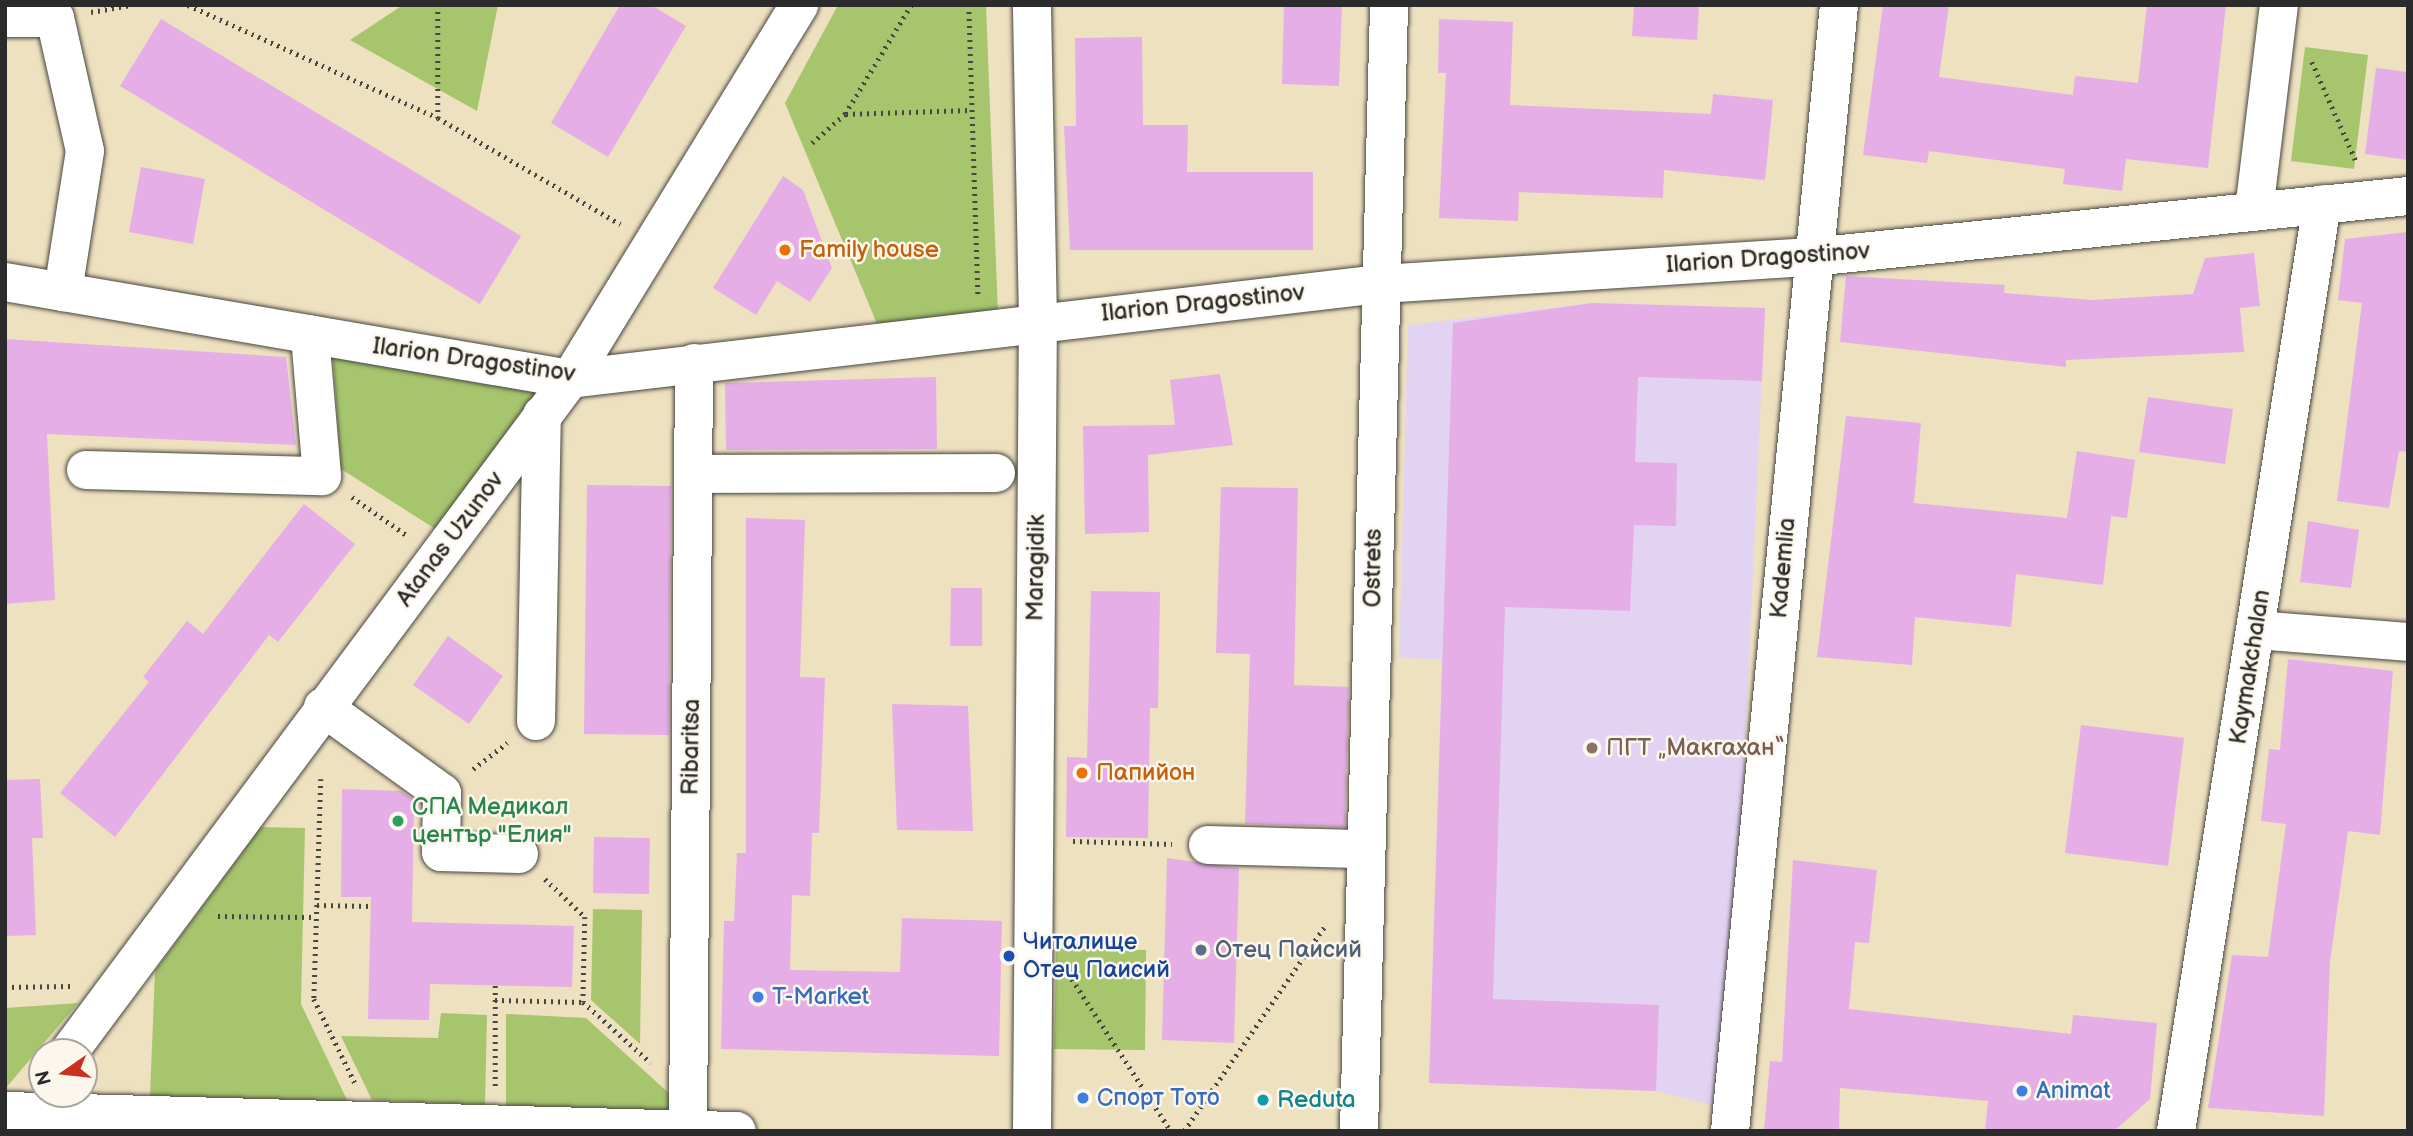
<!DOCTYPE html>
<meta charset="utf-8">
<style>
body{margin:0}
#map{position:relative;width:2413px;height:1136px;overflow:hidden;background:#eee1c0;font-family:"Balsamiq Sans",sans-serif}
div>[style]{position:absolute}
[style*='--x']{left:calc(var(--x)*1px);top:calc(var(--y)*1px);width:calc(var(--w)*1px);rotate:calc(var(--a)*1deg)}
.built>*{inset:0;background:#e3d3f3}
.green>*{inset:0;background:#a6c56d}
.building>*{inset:0;background:#e5aee6}
.path>*{height:4.5px;margin-top:-2.25px;transform-origin:0;background:repeating-linear-gradient(90deg,#484641 0 2px,transparent 0 7px)}
.roads{filter:drop-shadow(0 0 2px #484641) drop-shadow(0 0 2px #484641)}
.minor>*{height:38px;margin:-19px;padding:0 19px;transform-origin:19px;border-radius:19px;background:#fff}
.dots>*{width:19px;height:19px;translate:-50% -50%;box-sizing:border-box;border:4px solid #fbf7ec;border-radius:50%}
span{translate:-50% -50%;white-space:nowrap;text-align:center;line-height:1.15;-webkit-text-stroke:5px #fbf7ec;paint-order:stroke}
.food-label{font-size:24px;color:#c56008}
.left{translate:0 -50%;text-align:left}
.street-label{font-size:24px;color:#2b2b2b}
.education-label{font-size:24px;color:#785e54}
.leisure-label{font-size:24px;color:#27864d}
.transit-label{font-size:24px;color:#164399}
.service-label{font-size:24px;color:#4e5e75}
.shop-label{font-size:24px;color:#366cbe}
.culture-label{font-size:24px;color:#0d838f}
.frame{position:absolute;inset:0;border:7px solid #2b2b2b;pointer-events:none}
.north{position:absolute;left:28px;top:1038px;width:70px;height:70px;box-sizing:border-box;background:#fbf7ec;border:2px solid #a8a59f;border-radius:50%;rotate:256deg;font-size:19px;font-weight:700;line-height:28px;text-align:center;color:#2b2b2b}
.north::after{content:'';display:block;margin:auto;width:24px;height:32px;background:#c8321e;clip-path:polygon(50% 0,100% 100%,50% 72%,0 100%)}
</style>
<div id="map">
<div class="built">
<i style="clip-path:polygon(1592px 303px,1765px 308px,1741px 837px,1715px 1106px,1656px 1091px,1429px 1083px,1442px 659px,1399px 658px,1408px 325px)"></i>
</div>
<div class="green">
<i style="clip-path:polygon(403px 5px,498px 5px,477px 111px,350px 40px)"></i>
<i style="clip-path:polygon(838px 5px,986px 5px,998px 315px,878px 326px,785px 103px)"></i>
<i style="clip-path:polygon(2305px 47px,2368px 55px,2354px 169px,2291px 161px)"></i>
<i style="clip-path:polygon(333px 356px,538px 390px,437px 530px,341px 469px)"></i>
<i style="clip-path:polygon(261px 827px,305px 828px,301px 1004px,349px 1104px,150px 1096px,155px 971px)"></i>
<i style="clip-path:polygon(593px 909px,642px 910px,640px 1044px,591px 1000px)"></i>
<i style="clip-path:polygon(1056px 948px,1146px 950px,1145px 1050px,1054px 1049px)"></i>
<i style="clip-path:polygon(78px 1003px,5px 1089px,5px 1008px)"></i>
<i style="clip-path:polygon(441px 1013px,487px 1015px,485px 1105px,372px 1100px,341px 1036px,438px 1038px)"></i>
<i style="clip-path:polygon(506px 1014px,586px 1018px,672px 1096px,670px 1116px,506px 1111px)"></i>
</div>
<div class="building">
<i style="clip-path:polygon(620px 5px,651px 5px,686px 26px,608px 157px,551px 123px)"></i>
<i style="clip-path:polygon(1284px 5px,1342px 5px,1339px 86px,1282px 84px)"></i>
<i style="clip-path:polygon(1634px 5px,1699px 5px,1697px 40px,1632px 36px)"></i>
<i style="clip-path:polygon(1883px 5px,1949px 5px,1939px 77px,2073px 95px,2075px 76px,2138px 83px,2147px 5px,2226px 5px,2208px 168px,2126px 159px,2122px 191px,2063px 184px,2065px 169px,1929px 151px,1927px 163px,1863px 155px)"></i>
<i style="clip-path:polygon(161px 19px,521px 236px,480px 304px,120px 86px)"></i>
<i style="clip-path:polygon(1439px 19px,1513px 22px,1510px 105px,1711px 114px,1713px 94px,1773px 100px,1765px 180px,1664px 170px,1663px 198px,1519px 192px,1518px 221px,1439px 218px,1446px 73px,1438px 73px)"></i>
<i style="clip-path:polygon(1142px 37px,1143px 125px,1188px 125px,1187px 172px,1313px 172px,1313px 250px,1070px 250px,1064px 126px,1076px 126px,1075px 38px)"></i>
<i style="clip-path:polygon(2376px 68px,2408px 72px,2408px 160px,2365px 154px)"></i>
<i style="clip-path:polygon(141px 167px,205px 179px,193px 244px,129px 232px)"></i>
<i style="clip-path:polygon(783px 176px,803px 190px,832px 268px,810px 302px,777px 281px,756px 315px,713px 288px)"></i>
<i style="clip-path:polygon(2408px 232px,2408px 452px,2399px 451px,2389px 508px,2337px 501px,2362px 303px,2338px 300px,2345px 239px)"></i>
<i style="clip-path:polygon(2254px 253px,2260px 306px,2240px 308px,2244px 352px,2066px 360px,2066px 367px,1840px 342px,1846px 276px,2005px 285px,2004px 293px,2092px 300px,2193px 294px,2205px 258px)"></i>
<i style="clip-path:polygon(1592px 303px,1765px 308px,1762px 381px,1638px 377px,1635px 462px,1677px 463px,1676px 526px,1634px 525px,1630px 611px,1505px 607px,1493px 999px,1659px 1005px,1656px 1091px,1429px 1083px,1453px 323px)"></i>
<i style="clip-path:polygon(5px 339px,286px 357px,296px 445px,47px 434px,55px 600px,5px 604px)"></i>
<i style="clip-path:polygon(1220px 374px,1233px 445px,1148px 455px,1149px 532px,1085px 534px,1083px 426px,1175px 425px,1170px 380px)"></i>
<i style="clip-path:polygon(936px 377px,937px 449px,726px 450px,725px 383px)"></i>
<i style="clip-path:polygon(2148px 397px,2233px 409px,2225px 464px,2139px 452px)"></i>
<i style="clip-path:polygon(1846px 416px,1921px 423px,1914px 503px,2067px 518px,2077px 451px,2135px 460px,2127px 518px,2111px 516px,2103px 585px,2016px 574px,2011px 627px,1915px 617px,1912px 665px,1817px 657px)"></i>
<i style="clip-path:polygon(587px 485px,671px 486px,669px 735px,584px 734px)"></i>
<i style="clip-path:polygon(1221px 487px,1298px 488px,1294px 685px,1349px 687px,1345px 827px,1245px 824px,1250px 654px,1216px 653px)"></i>
<i style="clip-path:polygon(304px 504px,355px 544px,278px 642px,269px 635px,115px 837px,60px 793px,149px 682px,143px 677px,187px 621px,203px 634px)"></i>
<i style="clip-path:polygon(746px 518px,805px 520px,800px 677px,825px 678px,819px 833px,812px 833px,810px 896px,792px 895px,790px 970px,900px 972px,902px 918px,1002px 921px,999px 1056px,721px 1049px,724px 921px,734px 921px,737px 853px,746px 853px)"></i>
<i style="clip-path:polygon(2308px 521px,2359px 530px,2351px 588px,2300px 582px)"></i>
<i style="clip-path:polygon(951px 588px,982px 588px,982px 646px,950px 646px)"></i>
<i style="clip-path:polygon(1091px 591px,1160px 592px,1158px 708px,1150px 708px,1148px 838px,1066px 837px,1067px 757px,1087px 758px)"></i>
<i style="clip-path:polygon(448px 636px,503px 676px,469px 724px,413px 685px)"></i>
<i style="clip-path:polygon(2288px 659px,2393px 671px,2380px 835px,2348px 831px,2330px 962px,2324px 1116px,2208px 1108px,2232px 955px,2268px 957px,2286px 824px,2261px 821px,2269px 749px,2280px 750px)"></i>
<i style="clip-path:polygon(892px 704px,968px 706px,973px 831px,897px 830px)"></i>
<i style="clip-path:polygon(2081px 725px,2184px 738px,2168px 866px,2065px 853px)"></i>
<i style="clip-path:polygon(40px 779px,43px 838px,32px 838px,36px 935px,5px 936px,5px 780px)"></i>
<i style="clip-path:polygon(342px 789px,401px 791px,414px 800px,412px 922px,574px 926px,572px 987px,430px 984px,429px 1020px,368px 1019px,371px 897px,341px 897px)"></i>
<i style="clip-path:polygon(594px 837px,650px 838px,649px 894px,593px 893px)"></i>
<i style="clip-path:polygon(1167px 858px,1239px 868px,1234px 1043px,1162px 1040px)"></i>
<i style="clip-path:polygon(1793px 860px,1877px 870px,1869px 943px,1855px 942px,1849px 1009px,2071px 1034px,2073px 1015px,2157px 1023px,2150px 1099px,2114px 1131px,1985px 1131px,1988px 1101px,1840px 1088px,1839px 1131px,1764px 1131px,1770px 1061px,1782px 1062px)"></i>
</div>
<div class="path">
<i style="--x:188;--y:5;--w:274;--a:24.3"></i>
<i style="--x:438;--y:118;--w:211;--a:30.2"></i>
<i style="--x:438;--y:5;--w:113;--a:90"></i>
<i style="--x:969;--y:5;--w:290;--a:88.2"></i>
<i style="--x:91;--y:12;--w:40;--a:-10"></i>
<i style="--x:2312;--y:62;--w:111;--a:66"></i>
<i style="--x:846;--y:114;--w:125;--a:-1.8"></i>
<i style="--x:812;--y:143;--w:44;--a:-41.3"></i>
<i style="--x:845;--y:114;--w:127;--a:-58.8"></i>
<i style="--x:352;--y:497;--w:68;--a:34.9"></i>
<i style="--x:473;--y:769;--w:43;--a:-37.4"></i>
<i style="--x:321;--y:779;--w:220;--a:91.8"></i>
<i style="--x:314;--y:999;--w:93;--a:64"></i>
<i style="--x:1073;--y:841;--w:99;--a:1.7"></i>
<i style="--x:545;--y:879;--w:55;--a:43.5"></i>
<i style="--x:585;--y:917;--w:85;--a:91.3"></i>
<i style="--x:317;--y:905;--w:53;--a:1.1"></i>
<i style="--x:218;--y:916;--w:98;--a:0.6"></i>
<i style="--x:1072;--y:979;--w:181;--a:56.9"></i>
<i style="--x:5;--y:987;--w:66;--a:-0.9"></i>
<i style="--x:495;--y:1000;--w:88;--a:1.3"></i>
<i style="--x:583;--y:1002;--w:91;--a:41.9"></i>
<i style="--x:495;--y:1086;--w:101;--a:-90"></i>
<i style="--x:1184;--y:1131;--w:247;--a:-55.5"></i>
</div>
<div class="roads">
<div class="minor">
<i style="--x:5;--y:18;--w:50;--a:0"></i>
<i style="--x:55;--y:18;--w:136;--a:77.3"></i>
<i style="--x:85;--y:151;--w:143;--a:98.9"></i>
<i style="--x:2254;--y:211;--w:208;--a:-83.1"></i>
<i style="--x:5;--y:282;--w:573;--a:9.74"></i>
<i style="--x:570;--y:379;--w:816;--a:-6.69"></i>
<i style="--x:1380;--y:284;--w:433;--a:-3.6"></i>
<i style="--x:1812;--y:257;--w:599;--a:-5.84"></i>
<i style="--x:86;--y:470;--w:236;--a:1.5"></i>
<i style="--x:322;--y:476;--w:142;--a:-94.9"></i>
<i style="--x:693;--y:474;--w:303;--a:-0.2"></i>
<i style="--x:2256;--y:630;--w:152;--a:4.5"></i>
<i style="--x:323;--y:707;--w:147;--a:35.9"></i>
<i style="--x:442;--y:793;--w:59;--a:91"></i>
<i style="--x:441;--y:852;--w:78;--a:1.5"></i>
<i style="--x:536;--y:721;--w:306;--a:-88.9"></i>
<i style="--x:1208;--y:845;--w:158;--a:1.5"></i>
<i style="--x:69;--y:1052;--w:839;--a:-53.33"></i>
<i style="--x:570;--y:379;--w:439;--a:-58.5"></i>
<i style="--x:5;--y:1111;--w:732;--a:1.57"></i>
<i style="--x:688;--y:1131;--w:768;--a:-89.55"></i>
<i style="--x:1032;--y:1131;--w:810;--a:-89.58"></i>
<i style="--x:1038;--y:321;--w:316;--a:-91.1"></i>
<i style="--x:1359;--y:1131;--w:1126;--a:-88.47"></i>
<i style="--x:1730;--y:1131;--w:1131;--a:-84.47"></i>
<i style="--x:2176;--y:1131;--w:938;--a:-81.05"></i>
</div>
</div>
<div class="dots">
<i style="left:785px;top:250px;background:#e8710a"></i>
<i style="left:1592px;top:748px;background:#8d6e63"></i>
<i style="left:1082px;top:773px;background:#e8710a"></i>
<i style="left:398px;top:821px;background:#2e9e5b"></i>
<i style="left:1201px;top:950px;background:#5c6f8a"></i>
<i style="left:1009px;top:956px;background:#1a4fb4"></i>
<i style="left:758px;top:997px;background:#3f7fe0"></i>
<i style="left:2022px;top:1091px;background:#3f7fe0"></i>
<i style="left:1083px;top:1098px;background:#3f7fe0"></i>
<i style="left:1263px;top:1100px;background:#0f9aa8"></i>
</div>
<div class="food-label">
<span class="left" style="left:799px;top:250px">Family house</span>
<span class="left" style="left:1096px;top:773px">Папийон</span>
</div>
<div class="street-label">
<span style="left:1768px;top:258px;rotate:-4deg">Ilarion Dragostinov</span>
<span style="left:1203px;top:303px;rotate:-6deg">Ilarion Dragostinov</span>
<span style="left:474px;top:360px;rotate:8deg">Ilarion Dragostinov</span>
<span style="left:450px;top:539px;rotate:-53deg">Atanas Uzunov</span>
<span style="left:1036px;top:568px;rotate:-89deg">Maragidik</span>
<span style="left:1373px;top:568px;rotate:-89deg">Ostrets</span>
<span style="left:1783px;top:568px;rotate:-85deg">Kademlia</span>
<span style="left:2250px;top:667px;rotate:-81deg">Kaymakchalan</span>
<span style="left:691px;top:747px;rotate:-89deg">Ribaritsa</span>
</div>
<div class="education-label">
<span class="left" style="left:1606px;top:748px">ПГТ „Макгахан“</span>
</div>
<div class="leisure-label">
<span class="left" style="left:412px;top:821px">СПА Медикaл<br>център "Елия"</span>
</div>
<div class="transit-label">
<span class="left" style="left:1023px;top:956px">Читалище<br>Отец Паисий</span>
</div>
<div class="service-label">
<span class="left" style="left:1215px;top:950px">Отец Паисий</span>
</div>
<div class="shop-label">
<span class="left" style="left:772px;top:997px">T-Market</span>
<span class="left" style="left:2036px;top:1091px">Animat</span>
<span class="left" style="left:1097px;top:1098px">Спорт Тото</span>
</div>
<div class="culture-label">
<span class="left" style="left:1277px;top:1100px">Reduta</span>
</div>
<div class="frame"></div>
<div class="north">N</div>
</div>
